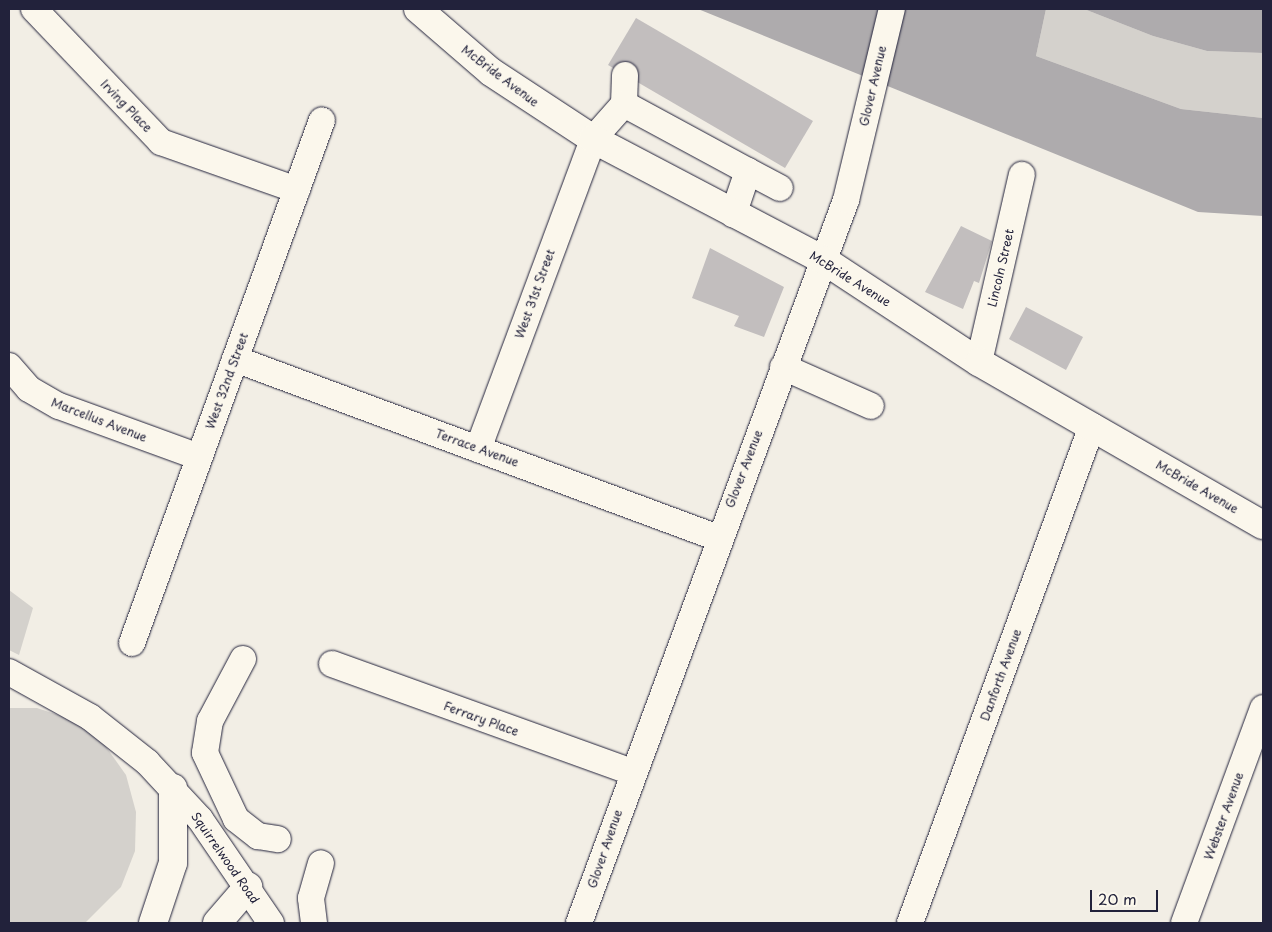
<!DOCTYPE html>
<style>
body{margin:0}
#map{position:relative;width:1272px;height:932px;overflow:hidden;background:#f2eee5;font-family:"Playpen Sans",sans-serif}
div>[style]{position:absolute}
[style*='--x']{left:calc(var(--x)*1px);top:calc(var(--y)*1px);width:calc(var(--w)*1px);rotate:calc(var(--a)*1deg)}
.green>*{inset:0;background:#d4d1cc}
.water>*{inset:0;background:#aeabad}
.building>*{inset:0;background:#c2bebe}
.roads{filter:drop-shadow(0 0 1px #22223b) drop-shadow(0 0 1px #22223b)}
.minor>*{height:26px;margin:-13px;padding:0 13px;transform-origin:13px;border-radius:13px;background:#fbf7ec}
.major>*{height:28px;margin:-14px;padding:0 14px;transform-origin:14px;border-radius:14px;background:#fbf7ec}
.highway>*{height:28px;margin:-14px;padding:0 14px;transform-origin:14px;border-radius:14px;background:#fbf7ec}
span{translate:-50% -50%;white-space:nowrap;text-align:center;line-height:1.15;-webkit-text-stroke:4px #fbf7ec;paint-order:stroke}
.street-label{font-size:12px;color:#22223b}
.frame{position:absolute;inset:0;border:10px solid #22223b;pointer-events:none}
.scale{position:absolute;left:1090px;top:890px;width:68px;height:22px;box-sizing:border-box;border:2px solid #22223b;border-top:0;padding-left:6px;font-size:15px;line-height:18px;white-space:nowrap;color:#22223b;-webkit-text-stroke:4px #fbf7ec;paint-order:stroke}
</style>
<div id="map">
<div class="green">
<i style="clip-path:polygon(1046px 9px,1084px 9px,1153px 36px,1207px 51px,1263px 53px,1263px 118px,1181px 109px,1036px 56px)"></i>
<i style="clip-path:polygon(9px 590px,33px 608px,19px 655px,9px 650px)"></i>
<i style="clip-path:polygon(9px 708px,37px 708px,73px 720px,104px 744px,126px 775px,136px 812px,135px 851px,121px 887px,85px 923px,9px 923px)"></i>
</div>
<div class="water">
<i style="clip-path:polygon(698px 9px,1046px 9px,1036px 56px,1181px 109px,1263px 118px,1263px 216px,1198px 212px)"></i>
<i style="clip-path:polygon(1084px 9px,1263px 9px,1263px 53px,1207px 51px,1153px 36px)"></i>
</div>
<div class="building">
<i style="clip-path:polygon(636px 18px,813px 121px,785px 168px,608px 65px)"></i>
<i style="clip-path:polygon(961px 226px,992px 241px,979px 283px,974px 281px,963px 309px,925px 292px)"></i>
<i style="clip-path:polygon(710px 248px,784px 287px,764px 337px,734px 326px,739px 316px,692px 298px)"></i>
<i style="clip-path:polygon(1026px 307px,1083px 337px,1066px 370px,1009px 339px)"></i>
</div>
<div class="roads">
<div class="minor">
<i style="--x:34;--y:9;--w:184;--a:46.3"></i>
<i style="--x:161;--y:142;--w:144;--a:19.4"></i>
<i style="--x:624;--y:104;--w:29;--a:-88"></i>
<i style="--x:748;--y:171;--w:36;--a:28"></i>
<i style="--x:235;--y:359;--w:515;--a:20.33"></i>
<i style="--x:979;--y:362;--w:192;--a:-77.1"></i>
<i style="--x:9;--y:366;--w:30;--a:49"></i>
<i style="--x:29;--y:389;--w:34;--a:30"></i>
<i style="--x:59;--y:406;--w:149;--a:20"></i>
<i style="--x:783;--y:367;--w:96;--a:23.9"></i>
<i style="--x:478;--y:449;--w:331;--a:-69.6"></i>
<i style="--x:593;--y:139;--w:47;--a:-48.5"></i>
<i style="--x:624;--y:104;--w:141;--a:28.4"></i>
<i style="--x:748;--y:171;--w:46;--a:108.8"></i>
<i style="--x:132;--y:643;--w:556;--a:-70.03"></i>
<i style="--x:243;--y:659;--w:70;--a:118"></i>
<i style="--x:210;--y:721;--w:32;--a:99"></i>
<i style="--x:205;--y:753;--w:73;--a:64.8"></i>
<i style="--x:236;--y:819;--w:28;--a:38"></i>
<i style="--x:258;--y:836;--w:20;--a:9"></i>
<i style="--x:332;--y:664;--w:319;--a:19.8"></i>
<i style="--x:9;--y:672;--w:93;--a:29.1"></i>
<i style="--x:90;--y:717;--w:73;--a:38.3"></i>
<i style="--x:147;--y:762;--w:78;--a:47.1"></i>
<i style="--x:200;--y:819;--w:126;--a:55.7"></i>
<i style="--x:314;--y:923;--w:25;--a:-97"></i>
<i style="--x:311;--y:898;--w:36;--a:-74"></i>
<i style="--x:579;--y:923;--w:771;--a:-69.73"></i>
<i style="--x:846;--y:200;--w:196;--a:-76.5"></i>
<i style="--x:910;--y:923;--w:529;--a:-69.89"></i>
<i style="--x:1184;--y:923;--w:229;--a:-69.8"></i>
</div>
<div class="major">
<i style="--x:418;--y:9;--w:96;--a:40.8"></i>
<i style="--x:491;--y:72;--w:122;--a:33.3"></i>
<i style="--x:593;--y:139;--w:262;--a:27.7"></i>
<i style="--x:825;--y:261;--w:184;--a:33.3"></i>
<i style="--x:979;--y:362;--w:327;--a:29.9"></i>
</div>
<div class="highway">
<i style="--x:153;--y:923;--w:63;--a:-71.6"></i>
<i style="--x:173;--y:863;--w:75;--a:-90"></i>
<i style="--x:217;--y:923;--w:48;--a:-49.3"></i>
</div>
</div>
<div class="street-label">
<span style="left:500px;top:76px;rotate:37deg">McBride Avenue</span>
<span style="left:873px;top:86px;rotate:-77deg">Glover Avenue</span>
<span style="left:126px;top:106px;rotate:46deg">Irving Place</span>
<span style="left:1001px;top:268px;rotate:-77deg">Lincoln Street</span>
<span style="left:850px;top:279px;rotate:32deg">McBride Avenue</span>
<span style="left:535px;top:294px;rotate:-70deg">West 31st Street</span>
<span style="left:227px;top:381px;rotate:-70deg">West 32nd Street</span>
<span style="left:99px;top:420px;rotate:21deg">Marcellus Avenue</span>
<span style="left:477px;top:448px;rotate:20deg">Terrace Avenue</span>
<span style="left:744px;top:469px;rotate:-69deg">Glover Avenue</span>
<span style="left:1197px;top:487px;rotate:30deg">McBride Avenue</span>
<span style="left:1001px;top:675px;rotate:-70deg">Danforth Avenue</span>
<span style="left:481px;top:719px;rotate:20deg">Ferrary Place</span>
<span style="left:1224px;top:816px;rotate:-70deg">Webster Avenue</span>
<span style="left:605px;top:849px;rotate:-71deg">Glover Avenue</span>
<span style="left:225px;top:858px;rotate:55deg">Squirrelwood Road</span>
</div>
<div class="frame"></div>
<div class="scale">20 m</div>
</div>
